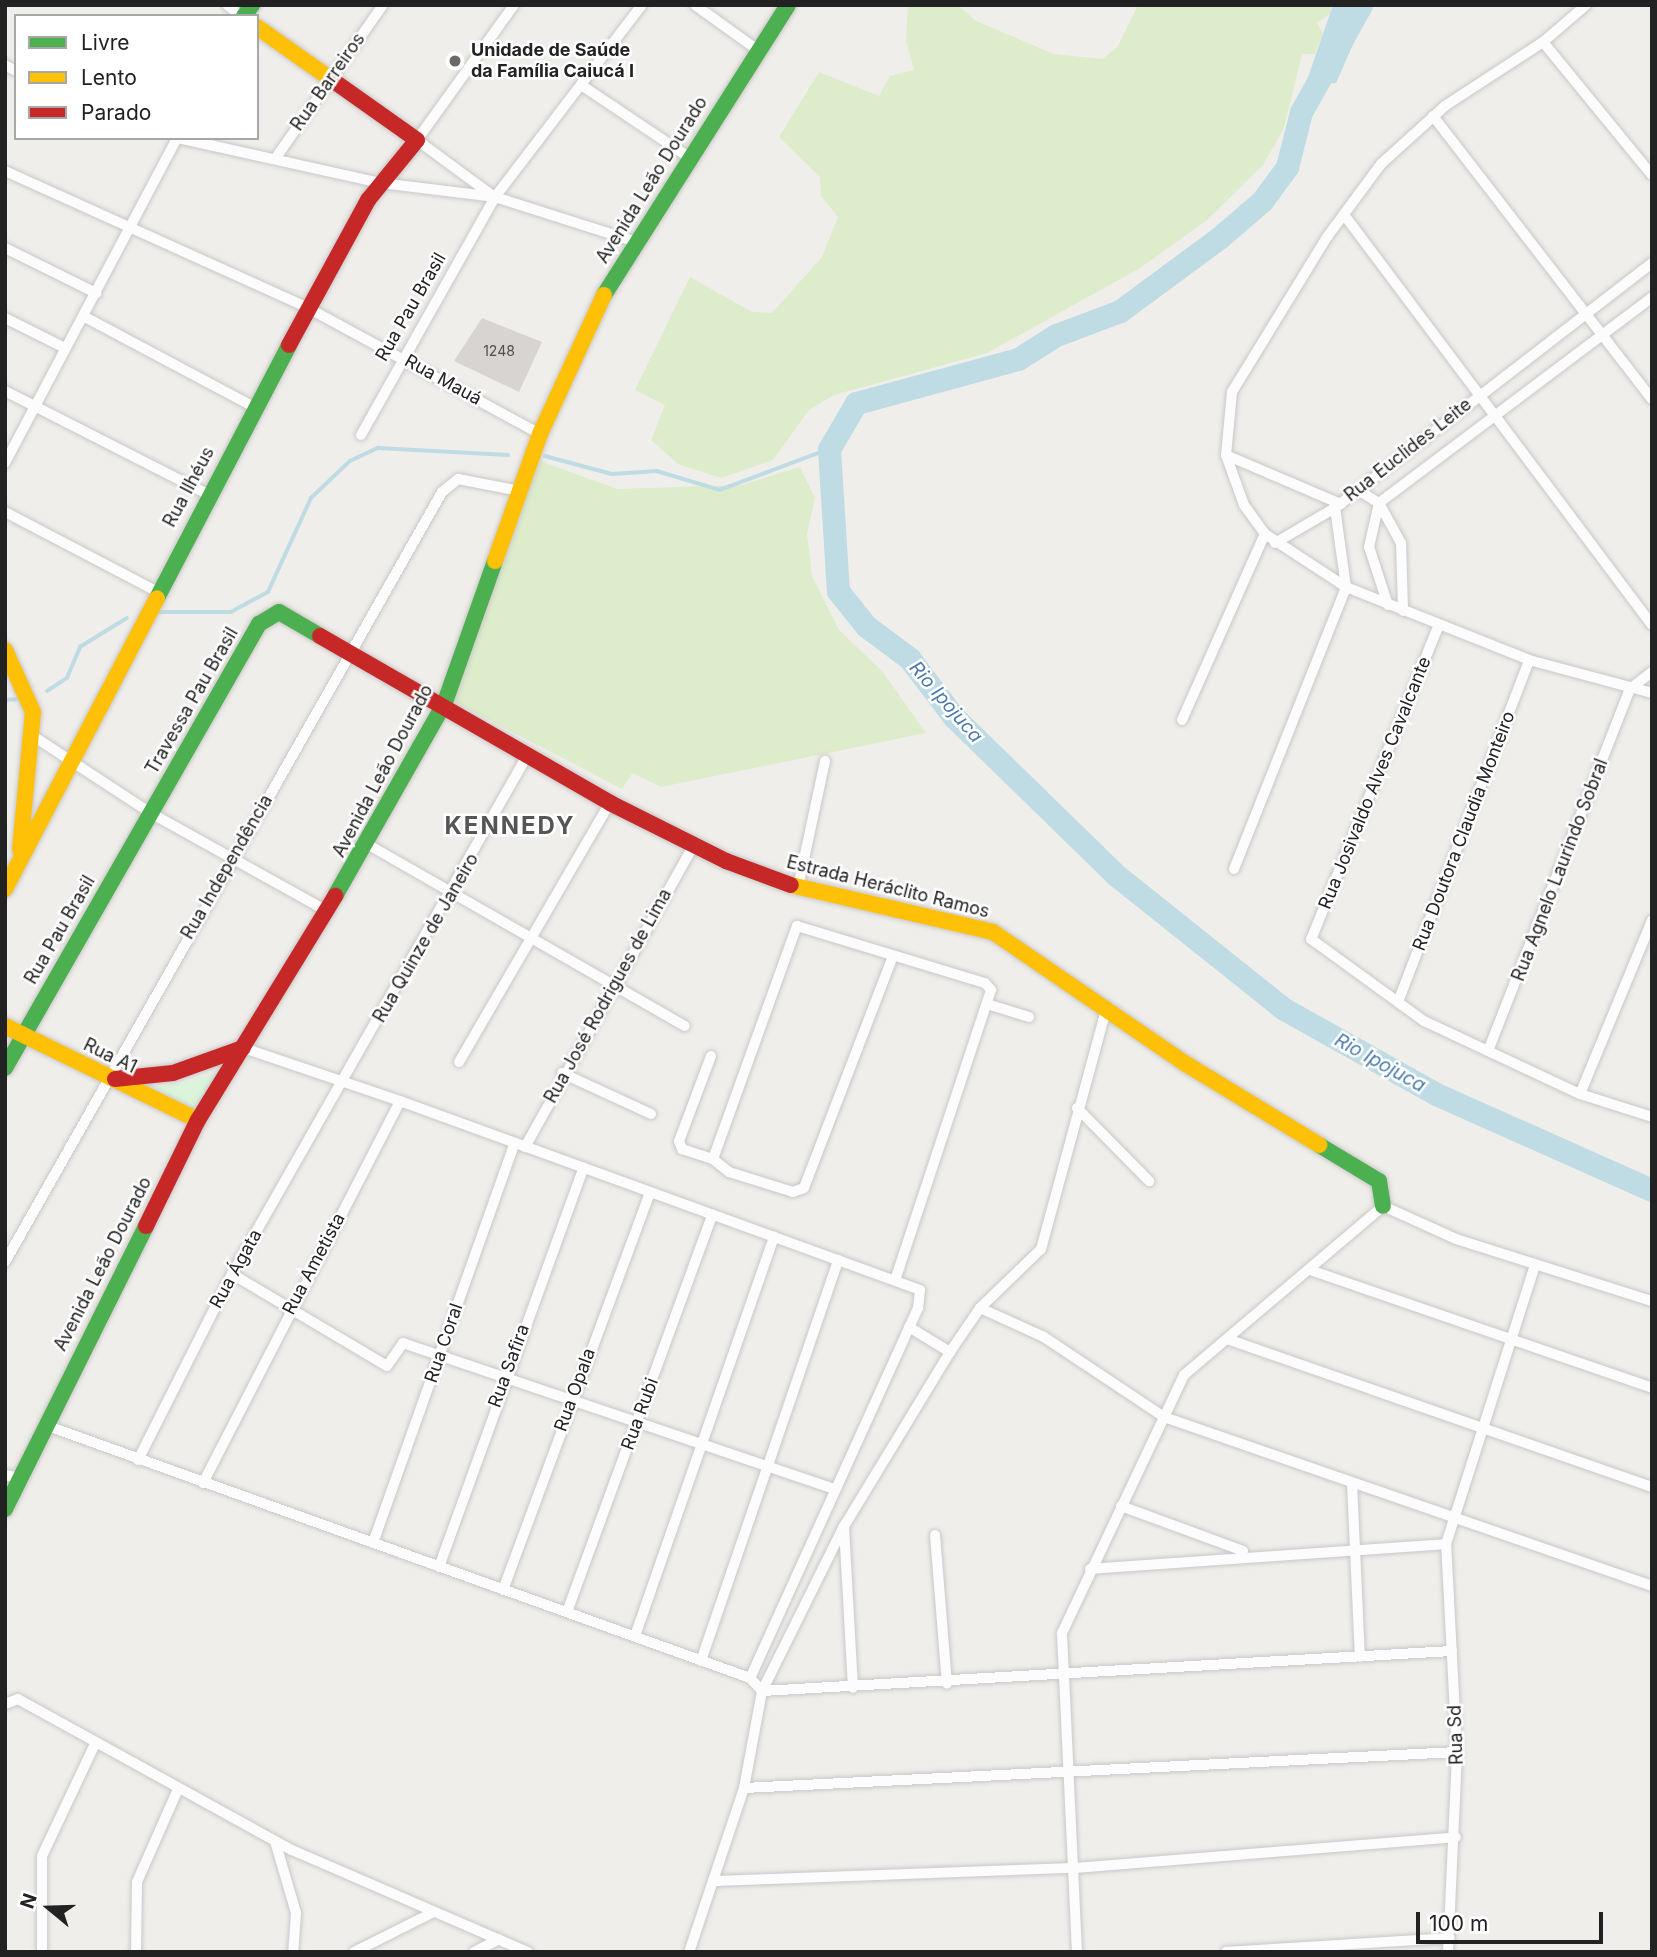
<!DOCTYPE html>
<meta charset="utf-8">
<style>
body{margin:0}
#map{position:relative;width:1657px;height:1957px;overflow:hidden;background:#f0eeeb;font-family:Inter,sans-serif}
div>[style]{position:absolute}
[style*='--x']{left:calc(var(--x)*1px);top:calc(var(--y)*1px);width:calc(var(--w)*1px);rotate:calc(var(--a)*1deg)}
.grass>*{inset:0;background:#ddeccb}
.park>*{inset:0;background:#daf5da}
.water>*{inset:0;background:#bfdbe3}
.stream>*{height:3.5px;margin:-1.75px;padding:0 1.75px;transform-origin:1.75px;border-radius:1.75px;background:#bfdbe3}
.river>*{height:23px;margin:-11.5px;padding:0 11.5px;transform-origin:11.5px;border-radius:11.5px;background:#bfdbe3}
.building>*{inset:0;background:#d7d4d2}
.roads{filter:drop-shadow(0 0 2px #c9c8c7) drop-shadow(0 0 2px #c9c8c7)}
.street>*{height:10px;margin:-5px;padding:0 5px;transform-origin:5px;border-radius:5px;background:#fdfcfc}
.fast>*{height:16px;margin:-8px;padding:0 8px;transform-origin:8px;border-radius:8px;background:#4caf50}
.slow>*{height:16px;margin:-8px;padding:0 8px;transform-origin:8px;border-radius:8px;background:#ffc107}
.jam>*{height:16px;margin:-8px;padding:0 8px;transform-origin:8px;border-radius:8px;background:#c62828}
.dots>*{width:19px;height:19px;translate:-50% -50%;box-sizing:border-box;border:4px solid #fff;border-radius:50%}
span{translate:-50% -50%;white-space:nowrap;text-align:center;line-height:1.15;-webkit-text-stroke:5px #fff;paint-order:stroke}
.number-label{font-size:14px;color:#4f4e4e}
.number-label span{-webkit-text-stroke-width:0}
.poi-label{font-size:18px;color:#222;font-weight:700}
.left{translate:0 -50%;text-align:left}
.street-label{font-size:18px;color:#222}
.water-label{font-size:19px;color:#4a7aab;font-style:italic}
.district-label{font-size:24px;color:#555;font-weight:700;letter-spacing:2px}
.frame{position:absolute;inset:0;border:7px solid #222;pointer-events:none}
.legend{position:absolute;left:14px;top:14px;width:245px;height:126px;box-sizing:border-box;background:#fff;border:2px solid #a7a7a7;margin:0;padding:9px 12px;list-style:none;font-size:21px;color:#222}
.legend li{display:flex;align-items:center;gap:14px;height:35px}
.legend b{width:35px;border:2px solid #a7a7a7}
.north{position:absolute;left:14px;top:1873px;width:70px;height:70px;-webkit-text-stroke:5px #fff;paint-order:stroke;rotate:289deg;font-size:19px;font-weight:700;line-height:28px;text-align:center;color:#222}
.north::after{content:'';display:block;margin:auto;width:24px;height:32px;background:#222;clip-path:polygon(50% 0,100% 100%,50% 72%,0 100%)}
.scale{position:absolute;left:1416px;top:1912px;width:187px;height:32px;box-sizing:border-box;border:4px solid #222;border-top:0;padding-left:9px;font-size:21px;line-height:24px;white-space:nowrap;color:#222;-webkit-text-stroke:5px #fff;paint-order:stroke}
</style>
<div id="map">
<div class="grass">
<i style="clip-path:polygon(908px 5px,958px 5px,976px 21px,1054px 54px,1103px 59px,1118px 46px,1138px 5px,1331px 5px,1331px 13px,1317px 23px,1323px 33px,1315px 54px,1302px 54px,1284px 128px,1263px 165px,1207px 220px,1140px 268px,987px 353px,834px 395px,809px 410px,773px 460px,721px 478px,678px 464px,651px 440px,665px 405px,635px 390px,690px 277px,752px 312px,772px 313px,822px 257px,838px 217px,821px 196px,820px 177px,779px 137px,819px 72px,879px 96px,890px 76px,914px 70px,906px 41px)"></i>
<i style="clip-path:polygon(540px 461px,617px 489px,742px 485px,800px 467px,815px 498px,807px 534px,812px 576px,839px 630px,882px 671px,926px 733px,661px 787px,632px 773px,622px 789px,451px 700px)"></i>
</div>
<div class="park">
<i style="clip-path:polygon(223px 1070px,195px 1110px,154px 1087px,184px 1083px)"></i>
</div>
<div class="water">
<i style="clip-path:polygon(1333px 5px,1366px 5px,1361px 26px,1336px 83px,1305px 86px)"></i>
</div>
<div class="stream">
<i style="--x:545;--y:456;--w:69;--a:15"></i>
<i style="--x:612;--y:474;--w:45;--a:-3.8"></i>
<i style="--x:657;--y:471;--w:66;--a:16.8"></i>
<i style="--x:720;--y:490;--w:116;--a:-20.6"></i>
<i style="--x:160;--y:612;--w:71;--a:0"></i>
<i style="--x:231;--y:612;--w:42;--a:-28.4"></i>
<i style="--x:268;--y:592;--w:103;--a:-65.4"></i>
<i style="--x:311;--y:498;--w:54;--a:-43.5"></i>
<i style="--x:350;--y:461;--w:31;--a:-25"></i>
<i style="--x:378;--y:448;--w:130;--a:3.1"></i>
<i style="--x:47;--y:691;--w:24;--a:-33"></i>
<i style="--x:67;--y:678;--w:34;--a:-67"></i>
<i style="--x:80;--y:647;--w:55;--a:-31.7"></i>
<i style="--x:5;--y:700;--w:14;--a:-4"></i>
</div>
<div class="river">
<i style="--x:1361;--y:5;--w:123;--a:119.3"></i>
<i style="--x:1301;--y:112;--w:57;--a:104.3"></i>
<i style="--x:1287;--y:167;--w:42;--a:126.3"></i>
<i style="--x:1262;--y:201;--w:57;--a:139.3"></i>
<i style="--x:1219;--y:238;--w:123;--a:143.6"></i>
<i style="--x:1120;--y:311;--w:68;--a:159.4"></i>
<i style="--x:1056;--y:335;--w:45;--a:147.7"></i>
<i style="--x:1018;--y:359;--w:168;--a:164.8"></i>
<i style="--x:856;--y:403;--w:53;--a:120.4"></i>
<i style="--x:829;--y:449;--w:142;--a:86.4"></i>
<i style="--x:838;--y:591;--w:45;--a:51.3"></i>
<i style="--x:866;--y:626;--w:54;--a:36.7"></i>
<i style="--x:909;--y:658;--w:74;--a:52.7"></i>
<i style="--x:954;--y:717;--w:226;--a:44.3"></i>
<i style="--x:1116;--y:875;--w:215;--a:38.6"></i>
<i style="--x:1284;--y:1009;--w:174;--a:29.2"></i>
<i style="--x:1436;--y:1094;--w:236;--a:24"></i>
</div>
<div class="building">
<i style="clip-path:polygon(482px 318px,542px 342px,519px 392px,454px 361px)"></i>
</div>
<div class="roads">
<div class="street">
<i style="--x:227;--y:5;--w:18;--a:38"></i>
<i style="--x:695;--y:5;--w:79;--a:35.7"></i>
<i style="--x:1586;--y:5;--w:57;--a:139.3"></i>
<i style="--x:1543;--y:42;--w:117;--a:146.9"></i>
<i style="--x:1445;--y:106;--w:86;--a:137.8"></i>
<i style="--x:1381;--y:164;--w:91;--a:126.5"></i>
<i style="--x:1327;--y:237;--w:182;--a:121.5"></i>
<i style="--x:1232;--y:392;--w:63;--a:95.4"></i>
<i style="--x:1226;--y:455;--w:53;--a:70.2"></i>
<i style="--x:1244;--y:505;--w:36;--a:54"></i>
<i style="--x:1265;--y:534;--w:97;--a:33.2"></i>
<i style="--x:1346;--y:587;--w:197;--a:21.7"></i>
<i style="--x:1529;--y:660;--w:127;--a:15"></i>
<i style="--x:1543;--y:42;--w:172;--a:50.7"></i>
<i style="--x:5;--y:65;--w:13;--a:29"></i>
<i style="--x:581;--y:85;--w:128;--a:33.8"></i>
<i style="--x:1433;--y:116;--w:358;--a:52.3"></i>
<i style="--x:178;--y:138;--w:208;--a:12.5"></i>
<i style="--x:381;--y:183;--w:115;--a:7"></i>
<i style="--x:495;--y:197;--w:145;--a:17.7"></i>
<i style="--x:275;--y:159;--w:188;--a:-55"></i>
<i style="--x:5;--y:171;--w:333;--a:24.3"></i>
<i style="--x:308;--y:308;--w:264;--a:28.5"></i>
<i style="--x:493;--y:196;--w:94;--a:-143.6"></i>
<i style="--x:417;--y:140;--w:166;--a:-54.3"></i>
<i style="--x:1345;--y:216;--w:511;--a:53.11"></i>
<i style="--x:5;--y:248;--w:102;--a:26.3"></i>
<i style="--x:83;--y:316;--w:194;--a:28"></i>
<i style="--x:5;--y:318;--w:67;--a:26.6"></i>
<i style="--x:5;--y:391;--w:227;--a:27"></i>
<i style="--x:361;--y:435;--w:273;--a:-60.6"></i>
<i style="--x:495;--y:197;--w:242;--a:-52.6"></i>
<i style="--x:1226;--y:455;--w:125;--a:23.1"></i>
<i style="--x:5;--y:463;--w:368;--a:-62.1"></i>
<i style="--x:1358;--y:490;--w:25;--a:32"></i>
<i style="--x:1379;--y:503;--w:46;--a:61.2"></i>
<i style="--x:1401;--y:543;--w:68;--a:88.3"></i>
<i style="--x:5;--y:512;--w:170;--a:27.6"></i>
<i style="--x:1275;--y:543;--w:69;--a:-30.3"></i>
<i style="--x:1388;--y:605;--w:61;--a:-108.1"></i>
<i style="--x:1369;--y:547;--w:45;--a:-77.2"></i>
<i style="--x:1379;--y:503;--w:342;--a:-37"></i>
<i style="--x:1438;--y:627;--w:337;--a:112.1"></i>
<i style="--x:1311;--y:939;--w:140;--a:36"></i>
<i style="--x:1424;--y:1021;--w:172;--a:25.1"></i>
<i style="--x:1580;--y:1094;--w:76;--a:17.7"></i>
<i style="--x:1182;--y:720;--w:204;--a:-66"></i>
<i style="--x:33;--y:736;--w:139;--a:33.2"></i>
<i style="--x:149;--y:812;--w:204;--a:29.1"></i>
<i style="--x:367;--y:844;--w:366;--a:29.8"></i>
<i style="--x:1234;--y:869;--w:303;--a:-68.3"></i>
<i style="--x:1346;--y:587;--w:80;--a:-97.9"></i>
<i style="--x:1335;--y:508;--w:401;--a:-37.7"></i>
<i style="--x:798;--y:887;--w:129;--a:-77.9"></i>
<i style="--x:893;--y:956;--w:248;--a:111"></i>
<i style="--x:804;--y:1188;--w:12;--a:160"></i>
<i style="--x:793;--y:1192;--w:67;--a:-162.6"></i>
<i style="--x:729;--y:1172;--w:21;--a:-141"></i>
<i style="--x:713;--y:1159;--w:248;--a:-70.2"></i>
<i style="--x:797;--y:926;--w:196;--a:16.9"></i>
<i style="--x:985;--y:983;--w:9;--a:49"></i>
<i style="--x:991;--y:990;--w:305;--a:108.3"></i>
<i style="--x:1398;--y:1002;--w:366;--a:-69"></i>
<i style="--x:987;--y:1004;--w:44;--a:17.2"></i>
<i style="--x:1106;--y:1010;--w:248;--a:105.2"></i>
<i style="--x:1041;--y:1249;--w:85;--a:136"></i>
<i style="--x:980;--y:1308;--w:53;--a:124.3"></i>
<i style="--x:950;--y:1352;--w:204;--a:121.3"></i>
<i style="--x:844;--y:1526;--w:184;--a:116.4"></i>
<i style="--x:762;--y:1691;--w:691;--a:-3.32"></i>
<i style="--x:1488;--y:1051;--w:389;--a:-68.6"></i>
<i style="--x:1630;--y:689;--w:28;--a:-38"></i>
<i style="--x:711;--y:1056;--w:91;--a:110.6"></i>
<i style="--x:679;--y:1141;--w:9;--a:69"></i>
<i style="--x:682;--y:1149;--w:33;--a:18"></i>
<i style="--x:459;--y:1062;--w:300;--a:-59.8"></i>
<i style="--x:562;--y:1073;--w:98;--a:24.7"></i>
<i style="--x:1580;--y:1094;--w:188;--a:-67.5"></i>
<i style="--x:400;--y:1101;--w:553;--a:19.97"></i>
<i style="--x:920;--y:1290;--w:18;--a:96"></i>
<i style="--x:918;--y:1308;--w:406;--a:114.4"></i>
<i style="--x:1077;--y:1108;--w:103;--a:45.4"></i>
<i style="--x:525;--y:1147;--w:345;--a:-60.8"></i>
<i style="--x:5;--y:1262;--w:885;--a:-60.42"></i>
<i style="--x:442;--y:492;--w:21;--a:-39"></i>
<i style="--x:458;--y:479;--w:63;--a:11"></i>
<i style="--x:1310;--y:1270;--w:362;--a:19"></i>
<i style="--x:232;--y:1274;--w:180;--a:30.7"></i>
<i style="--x:387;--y:1366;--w:28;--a:-55"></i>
<i style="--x:403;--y:1343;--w:456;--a:18.7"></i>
<i style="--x:980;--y:1308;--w:70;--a:24.4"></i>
<i style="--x:1044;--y:1337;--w:144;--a:33.7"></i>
<i style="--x:1164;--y:1417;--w:516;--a:19.1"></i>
<i style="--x:909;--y:1327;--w:48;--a:31.4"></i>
<i style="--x:1227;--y:1339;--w:450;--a:19.2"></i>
<i style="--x:45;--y:1425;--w:749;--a:19.74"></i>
<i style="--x:750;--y:1678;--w:18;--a:47"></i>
<i style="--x:762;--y:1691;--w:99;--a:100.5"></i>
<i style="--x:744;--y:1788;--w:173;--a:108.5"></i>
<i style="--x:138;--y:1460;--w:208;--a:-63.2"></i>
<i style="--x:232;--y:1274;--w:596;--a:-60.34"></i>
<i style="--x:5;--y:1475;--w:16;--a:11"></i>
<i style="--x:203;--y:1483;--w:430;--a:-62.7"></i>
<i style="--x:400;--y:1101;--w:166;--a:-161.3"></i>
<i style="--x:1352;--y:1483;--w:174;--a:87.4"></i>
<i style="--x:1121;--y:1506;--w:130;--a:20.2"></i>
<i style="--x:844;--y:1527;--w:161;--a:86.8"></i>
<i style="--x:935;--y:1535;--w:149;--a:85.4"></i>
<i style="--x:373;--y:1543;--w:424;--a:-70.5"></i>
<i style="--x:439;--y:1567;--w:425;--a:-70.1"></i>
<i style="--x:1090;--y:1569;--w:357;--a:-4"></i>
<i style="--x:503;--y:1590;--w:424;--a:-69.7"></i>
<i style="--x:567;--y:1612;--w:423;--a:-69.9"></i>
<i style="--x:635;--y:1636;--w:423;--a:-70.8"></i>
<i style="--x:701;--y:1661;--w:424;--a:-71.1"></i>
<i style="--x:5;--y:1704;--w:14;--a:-21"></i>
<i style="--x:18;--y:1699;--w:313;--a:28.9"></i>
<i style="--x:292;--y:1850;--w:257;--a:23.4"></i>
<i style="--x:744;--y:1788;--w:714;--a:-2.89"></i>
<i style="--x:275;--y:1841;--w:75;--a:73.7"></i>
<i style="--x:296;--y:1913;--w:39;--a:94"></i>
<i style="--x:714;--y:1881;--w:360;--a:-2.1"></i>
<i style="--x:1074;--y:1868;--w:383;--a:-4.6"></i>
<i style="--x:42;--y:1952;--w:96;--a:-90"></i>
<i style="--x:42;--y:1856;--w:124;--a:-64.7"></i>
<i style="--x:136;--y:1952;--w:70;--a:-89.2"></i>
<i style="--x:137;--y:1882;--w:102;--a:-66.2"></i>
<i style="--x:354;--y:1952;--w:89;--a:-26.6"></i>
<i style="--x:474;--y:1952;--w:28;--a:-27"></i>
<i style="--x:1077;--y:1952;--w:319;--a:-92.7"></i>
<i style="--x:1062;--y:1633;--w:285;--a:-64.7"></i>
<i style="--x:1184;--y:1375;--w:261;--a:-40.3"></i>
<i style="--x:1383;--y:1206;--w:80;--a:24.3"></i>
<i style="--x:1456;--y:1239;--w:206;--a:17.6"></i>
<i style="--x:1226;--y:1952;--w:224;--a:-3.6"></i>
<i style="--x:1448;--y:1952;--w:200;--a:-87.4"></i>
<i style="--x:1457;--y:1752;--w:208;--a:-93"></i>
<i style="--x:1446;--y:1544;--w:293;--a:-72.3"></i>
</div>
<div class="fast">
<i style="--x:244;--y:16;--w:14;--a:-54"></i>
<i style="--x:604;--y:295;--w:343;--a:-57.6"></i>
<i style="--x:157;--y:598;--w:285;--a:-62.4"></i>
<i style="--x:335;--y:896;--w:223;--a:-60.4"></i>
<i style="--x:445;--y:702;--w:150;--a:-70.5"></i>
<i style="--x:5;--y:1068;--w:512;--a:-60.23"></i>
<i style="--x:259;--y:624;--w:23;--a:-31"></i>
<i style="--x:279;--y:612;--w:48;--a:30.3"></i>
<i style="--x:1319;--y:1145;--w:70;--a:31"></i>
<i style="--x:1379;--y:1181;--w:25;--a:81"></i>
<i style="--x:5;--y:1509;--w:316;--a:-63.5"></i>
</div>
<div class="slow">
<i style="--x:257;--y:27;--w:95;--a:35.2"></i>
<i style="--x:495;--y:561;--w:135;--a:-70.5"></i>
<i style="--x:540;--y:434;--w:153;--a:-65.3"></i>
<i style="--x:5;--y:650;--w:68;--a:65.7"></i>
<i style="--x:33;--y:712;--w:138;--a:95.4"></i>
<i style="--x:791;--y:885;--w:207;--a:13.1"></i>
<i style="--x:993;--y:932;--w:234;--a:34.4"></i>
<i style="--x:1186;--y:1064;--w:156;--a:31.3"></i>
<i style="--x:5;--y:889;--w:328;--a:-62.4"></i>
<i style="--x:5;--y:1026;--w:215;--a:26"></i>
</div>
<div class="jam">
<i style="--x:289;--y:345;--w:165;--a:-61.4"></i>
<i style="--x:368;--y:200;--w:77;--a:-50.8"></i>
<i style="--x:417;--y:140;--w:100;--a:-144.7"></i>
<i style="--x:320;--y:636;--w:335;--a:29.9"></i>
<i style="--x:610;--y:803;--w:130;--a:26.6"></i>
<i style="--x:726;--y:861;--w:69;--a:20.3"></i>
<i style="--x:115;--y:1079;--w:58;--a:-5.9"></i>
<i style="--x:173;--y:1073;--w:74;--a:-19.7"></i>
<i style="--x:146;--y:1226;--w:118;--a:-63.9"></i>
<i style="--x:198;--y:1120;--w:263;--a:-58.5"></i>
</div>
</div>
<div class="dots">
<i style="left:455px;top:61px;background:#6a6968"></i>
</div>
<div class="number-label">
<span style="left:499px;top:351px">1248</span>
</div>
<div class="poi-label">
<span class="left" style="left:471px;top:61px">Unidade de Saúde<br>da Família Caiucá I</span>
</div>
<div class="street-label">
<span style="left:328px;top:82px;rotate:-55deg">Rua Barreiros</span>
<span style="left:652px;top:180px;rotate:-58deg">Avenida Leão Dourado</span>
<span style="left:411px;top:307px;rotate:-60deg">Rua Pau Brasil</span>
<span style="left:443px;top:380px;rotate:29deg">Rua Mauá</span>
<span style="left:1408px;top:450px;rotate:-38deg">Rua Euclides Leite</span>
<span style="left:189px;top:487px;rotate:-62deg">Rua Ilhéus</span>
<span style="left:192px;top:701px;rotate:-60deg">Travessa Pau Brasil</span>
<span style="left:383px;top:771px;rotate:-62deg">Avenida Leão Dourado</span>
<span style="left:1375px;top:783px;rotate:-68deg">Rua Josivaldo Alves Cavalcante</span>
<span style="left:1464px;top:831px;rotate:-69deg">Rua Doutora Claudia Monteiro</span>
<span style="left:227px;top:867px;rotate:-60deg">Rua Independência</span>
<span style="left:1560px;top:870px;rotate:-69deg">Rua Agnelo Laurindo Sobral</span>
<span style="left:888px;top:887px;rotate:14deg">Estrada Heráclito Ramos</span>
<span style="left:60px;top:930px;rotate:-60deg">Rua Pau Brasil</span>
<span style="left:426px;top:938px;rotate:-60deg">Rua Quinze de Janeiro</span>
<span style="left:608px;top:996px;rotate:-61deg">Rua José Rodrigues de Lima</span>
<span style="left:110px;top:1056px;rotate:26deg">Rua A1</span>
<span style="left:103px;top:1264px;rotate:-63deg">Avenida Leão Dourado</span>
<span style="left:314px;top:1264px;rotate:-62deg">Rua Ametista</span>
<span style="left:236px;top:1269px;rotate:-61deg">Rua Ágata</span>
<span style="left:444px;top:1343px;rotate:-71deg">Rua Coral</span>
<span style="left:509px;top:1366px;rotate:-70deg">Rua Safira</span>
<span style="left:575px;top:1390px;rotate:-70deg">Rua Opala</span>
<span style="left:640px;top:1414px;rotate:-70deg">Rua Rubi</span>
<span style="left:1456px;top:1735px;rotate:-92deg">Rua Sd</span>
</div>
<div class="water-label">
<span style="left:946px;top:702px;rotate:49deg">Rio Ipojuca</span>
<span style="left:1380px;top:1063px;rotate:29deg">Rio Ipojuca</span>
</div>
<div class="district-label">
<span style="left:510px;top:826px">KENNEDY</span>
</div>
<div class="frame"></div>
<ul class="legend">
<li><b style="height:9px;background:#4caf50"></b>Livre</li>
<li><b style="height:9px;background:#ffc107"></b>Lento</li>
<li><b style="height:9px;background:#c62828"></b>Parado</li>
</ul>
<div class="north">N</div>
<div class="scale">100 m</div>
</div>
